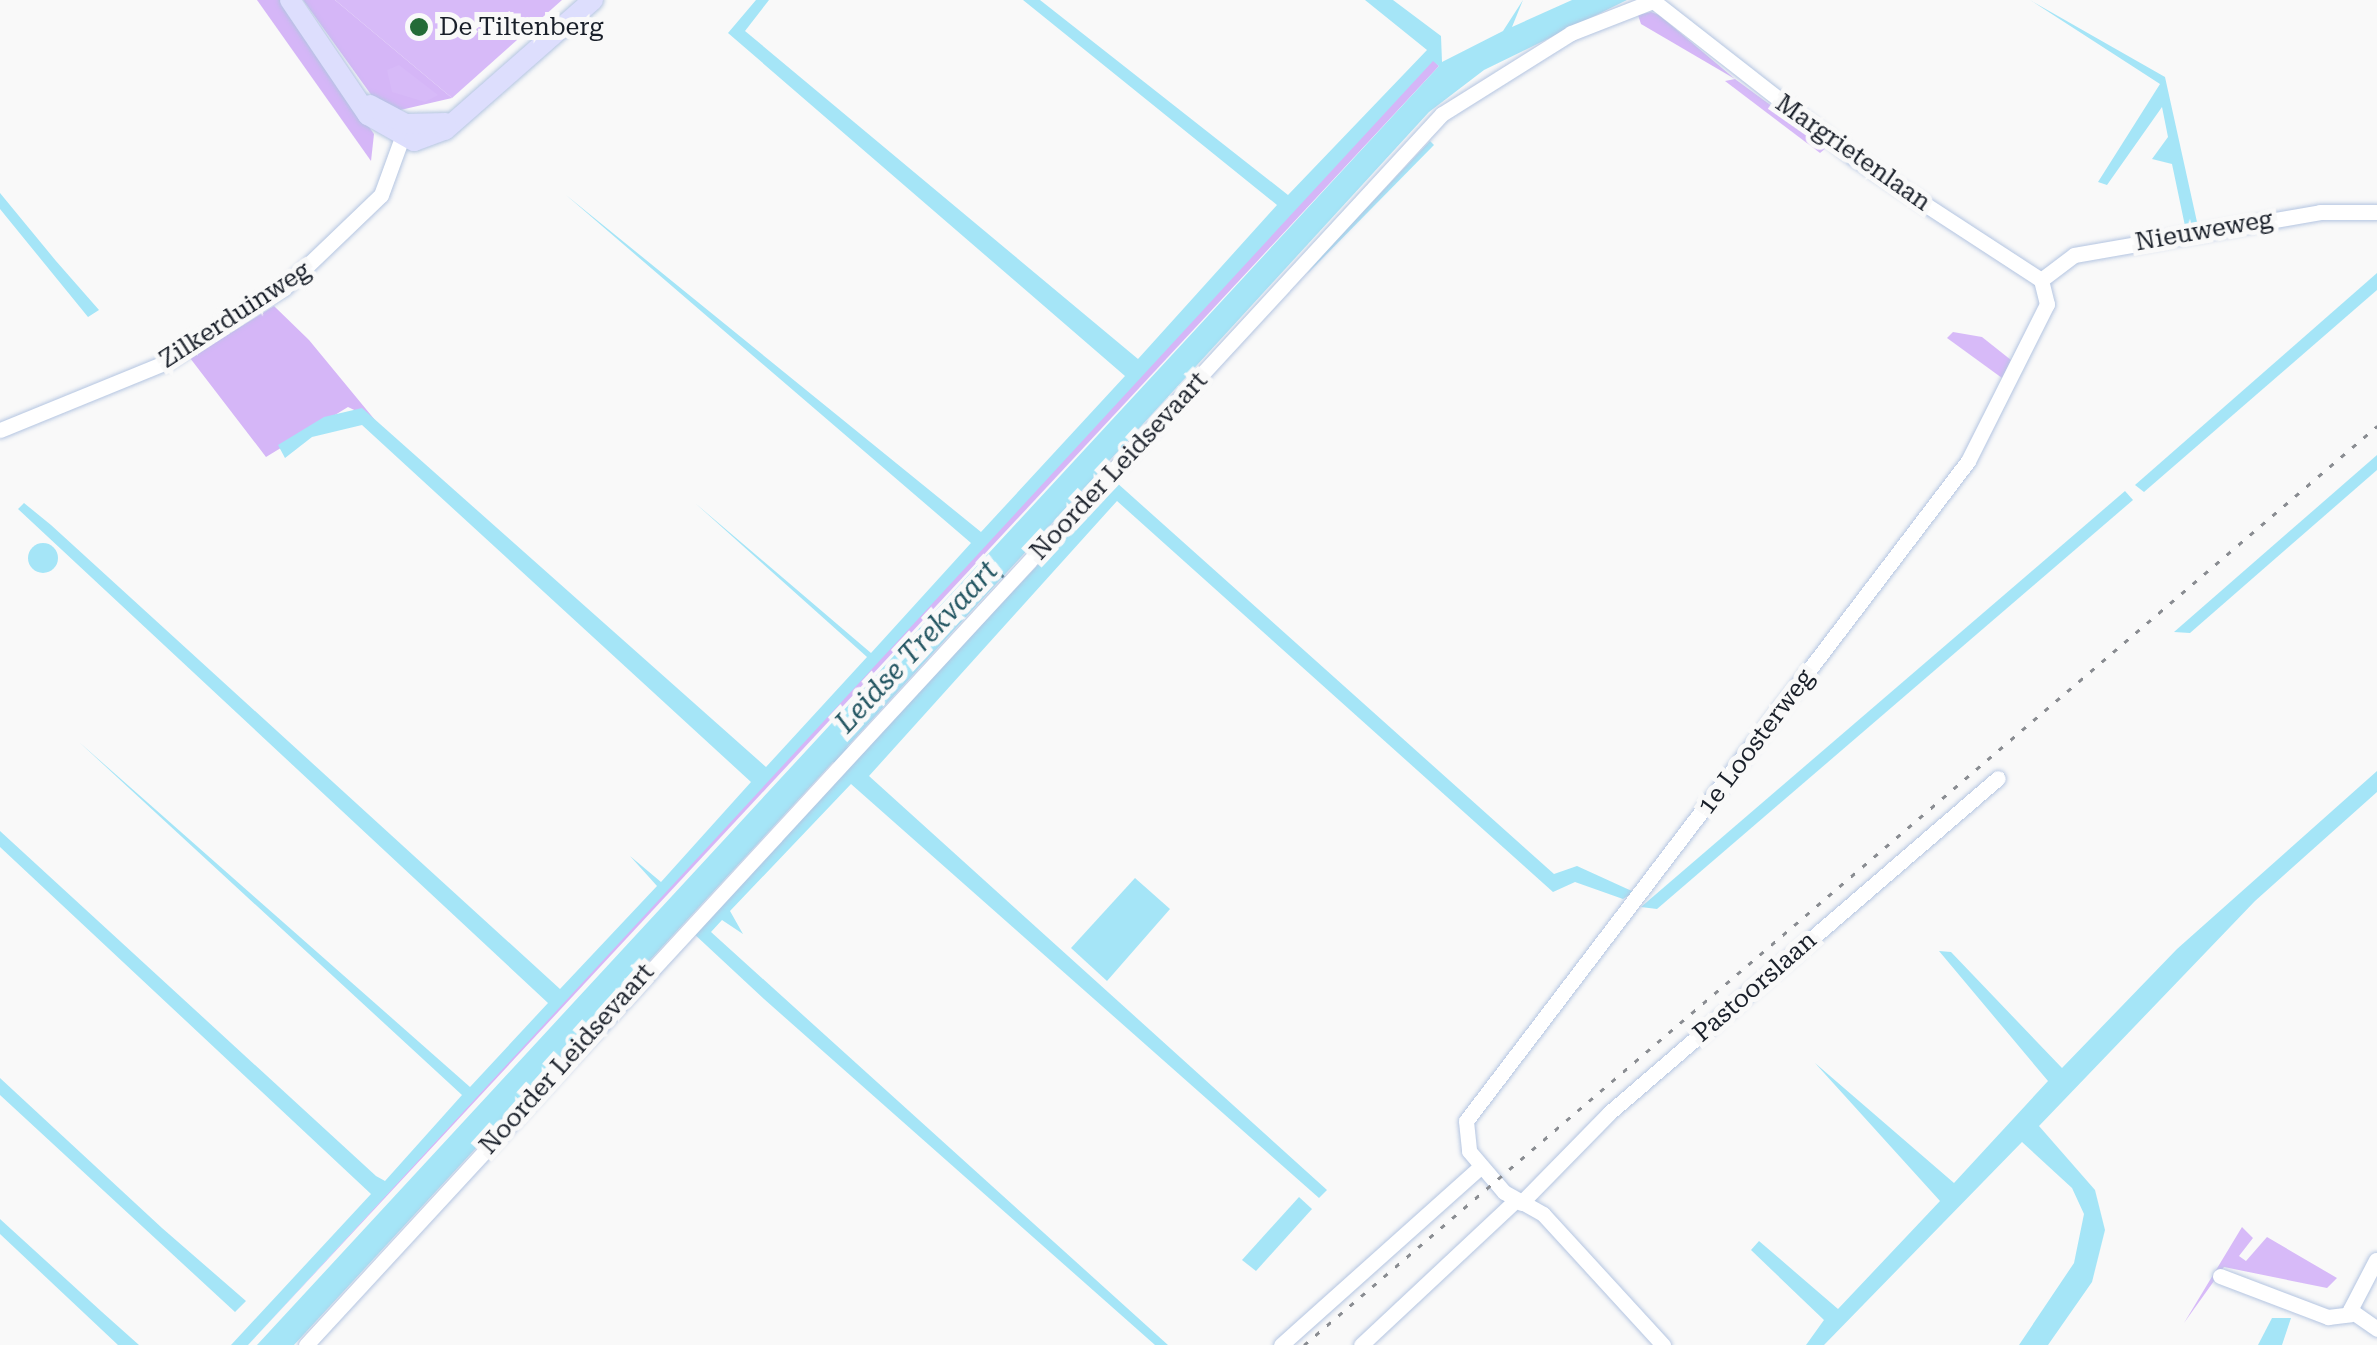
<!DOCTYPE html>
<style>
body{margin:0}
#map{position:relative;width:2377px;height:1345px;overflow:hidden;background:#f9f9f9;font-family:"Roboto Serif",serif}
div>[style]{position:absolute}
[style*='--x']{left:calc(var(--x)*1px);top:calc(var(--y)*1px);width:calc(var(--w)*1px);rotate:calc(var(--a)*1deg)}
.green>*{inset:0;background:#d5b6f7}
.forest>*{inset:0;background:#d7baf8}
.water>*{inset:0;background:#a5e5f7}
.round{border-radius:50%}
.ferry>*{height:2.5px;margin-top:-1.25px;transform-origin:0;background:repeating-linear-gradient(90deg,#225561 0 12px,transparent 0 22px)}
.roads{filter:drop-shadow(0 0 2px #b4c5e1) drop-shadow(0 0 2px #b4c5e1)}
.minor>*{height:15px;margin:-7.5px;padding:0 7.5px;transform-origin:7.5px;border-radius:7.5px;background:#fff}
.major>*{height:20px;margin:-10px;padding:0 10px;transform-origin:10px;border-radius:10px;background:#dddefd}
.rail>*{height:2.5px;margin-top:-1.25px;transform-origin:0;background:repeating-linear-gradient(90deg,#898c91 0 5px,transparent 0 15px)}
.dots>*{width:28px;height:28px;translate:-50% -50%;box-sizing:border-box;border:5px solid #f9f9f9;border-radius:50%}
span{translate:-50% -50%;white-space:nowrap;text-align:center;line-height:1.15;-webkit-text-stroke:10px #f9f9f9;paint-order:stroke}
.poi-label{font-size:25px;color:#1a202a}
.left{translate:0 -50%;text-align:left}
.street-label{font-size:25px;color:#1a202a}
.water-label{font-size:28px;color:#225561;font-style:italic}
</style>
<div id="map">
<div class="green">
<i style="clip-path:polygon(257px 0,280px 0,374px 134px,371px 161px)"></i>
<i style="clip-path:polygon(303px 0,335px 0,452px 98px,396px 111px,372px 96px)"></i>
<i style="clip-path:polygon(1651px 12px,1659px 15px,1735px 79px,1641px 24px,1638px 15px)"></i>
<i style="clip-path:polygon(1433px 60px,1439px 66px,248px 1345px,1169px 344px)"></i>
<i style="clip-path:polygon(274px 306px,309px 340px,375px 420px,348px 407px,266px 457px,190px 358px)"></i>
</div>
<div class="forest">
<i style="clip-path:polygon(335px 0,562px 0,452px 98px)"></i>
<i style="clip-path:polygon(399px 65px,438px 95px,425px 102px,392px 92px,387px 70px)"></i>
<i style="clip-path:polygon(1735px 79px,1803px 129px,1826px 148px,1820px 153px,1725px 81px)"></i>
<i style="clip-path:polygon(1953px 332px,1982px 337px,2011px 360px,2002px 378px,1947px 338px)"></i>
<i style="clip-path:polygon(2242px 1227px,2253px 1238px,2239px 1256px,2246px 1261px,2267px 1237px,2337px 1278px,2327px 1288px,2224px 1267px,2184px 1323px)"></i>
</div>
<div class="water">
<i style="clip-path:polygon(756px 0,769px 0,745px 31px,1138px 359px,1277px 205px,1023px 0,1040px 0,1288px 195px,1427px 50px,1365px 0,1393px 0,1441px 36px,1442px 62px,1503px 31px,1523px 0,1512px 27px,1572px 0,1627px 0,1484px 70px,1429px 112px,846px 748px,905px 706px,1116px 482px,1554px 874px,1577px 866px,1634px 892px,1623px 899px,1575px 882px,1553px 892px,1117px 501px,869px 776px,1327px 1190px,1319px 1198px,851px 784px,730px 911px,743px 934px,722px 920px,711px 932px,1168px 1345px,1155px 1345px,764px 999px,692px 932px,840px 767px,833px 762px,294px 1345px,257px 1345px,1439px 66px,1433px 61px,248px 1345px,231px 1345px,371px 1194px,0 847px,0 831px,376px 1176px,385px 1181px,462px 1095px,79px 742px,470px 1087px,548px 1003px,18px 509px,24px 503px,51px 525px,560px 989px,657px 886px,630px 856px,661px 882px,751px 782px,362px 425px,312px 437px,285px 458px,278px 445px,324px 417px,362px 408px,766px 767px,867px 657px,695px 503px,871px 653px,971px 543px,566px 195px,981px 532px,1125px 376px,728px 33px)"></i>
<i style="clip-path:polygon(2030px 0,2165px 77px,2197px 222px,2185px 226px,2172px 164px,2152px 159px,2168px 137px,2162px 107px,2107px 185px,2098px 182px,2160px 84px)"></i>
<i style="clip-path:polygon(1430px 141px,1434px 145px,1307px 274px,1323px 254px)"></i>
<i style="clip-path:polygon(0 193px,56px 261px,99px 310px,88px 317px,0 209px)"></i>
<i style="clip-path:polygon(2377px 273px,2377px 290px,2144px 492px,2135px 485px)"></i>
<i style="clip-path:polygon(2377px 455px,2377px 470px,2190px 633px,2174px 632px)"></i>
<i style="clip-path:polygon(2125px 491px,2133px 500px,1657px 909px,1641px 907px)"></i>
<i class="round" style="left:28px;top:543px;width:30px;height:30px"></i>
<i style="clip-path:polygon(2377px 771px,2377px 792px,2255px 901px,2039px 1126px,2095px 1190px,2105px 1230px,2092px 1282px,2048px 1345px,2019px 1345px,2074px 1263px,2084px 1214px,2072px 1188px,2022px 1142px,1824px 1345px,1806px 1345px,1824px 1320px,1751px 1250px,1759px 1241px,1838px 1309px,1940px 1201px,1815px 1063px,1954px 1183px,2048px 1081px,1939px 951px,1951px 952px,2062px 1068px,2177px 949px)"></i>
<i style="clip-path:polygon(1135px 878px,1170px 909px,1107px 981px,1071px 948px)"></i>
<i style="clip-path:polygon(0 1078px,162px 1228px,246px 1301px,235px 1312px,0 1095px)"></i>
<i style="clip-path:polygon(1299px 1197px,1312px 1209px,1256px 1271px,1242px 1260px)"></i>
<i style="clip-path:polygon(0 1219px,102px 1312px,139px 1345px,118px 1345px,0 1234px)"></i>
<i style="clip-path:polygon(2272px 1318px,2291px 1318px,2282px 1345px,2258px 1345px)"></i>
</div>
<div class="ferry">
<i style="--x:982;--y:558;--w:29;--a:41"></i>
</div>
<div class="roads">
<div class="minor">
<i style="--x:1652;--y:0;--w:256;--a:38"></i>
<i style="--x:1854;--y:158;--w:223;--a:33.1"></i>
<i style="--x:2041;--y:280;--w:25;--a:76"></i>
<i style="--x:2047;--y:304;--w:176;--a:116.7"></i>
<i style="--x:1968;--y:461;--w:829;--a:127.26"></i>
<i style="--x:1466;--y:1121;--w:30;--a:84"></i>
<i style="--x:1469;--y:1151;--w:54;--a:49.5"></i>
<i style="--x:1504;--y:1192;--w:45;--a:29.4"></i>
<i style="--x:1543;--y:1214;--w:178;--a:47.5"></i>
<i style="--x:2041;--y:280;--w:41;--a:-37.1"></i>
<i style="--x:2074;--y:255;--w:250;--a:-9.9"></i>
<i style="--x:2320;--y:212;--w:57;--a:0"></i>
<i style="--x:0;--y:430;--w:180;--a:-22.2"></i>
<i style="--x:167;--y:362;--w:138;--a:-32.3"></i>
<i style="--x:284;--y:288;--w:134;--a:-43.8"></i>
<i style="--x:381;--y:195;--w:70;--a:-70"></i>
<i style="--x:1521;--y:1203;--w:126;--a:-45.6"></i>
<i style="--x:1609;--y:1113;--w:513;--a:-40.73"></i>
<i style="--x:2376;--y:1260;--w:56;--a:117.5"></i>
<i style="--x:2350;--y:1310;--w:33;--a:35"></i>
<i style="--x:2220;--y:1276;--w:116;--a:20.8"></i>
<i style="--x:2328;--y:1317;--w:23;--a:-7"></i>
<i style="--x:306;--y:1345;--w:1675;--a:-47.3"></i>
<i style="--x:1442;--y:114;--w:152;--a:-32.1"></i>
<i style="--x:1571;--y:33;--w:88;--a:-21.3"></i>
<i style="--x:1281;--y:1345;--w:268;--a:-41.8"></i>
<i style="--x:1361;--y:1345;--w:211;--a:-43.1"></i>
</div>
<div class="major">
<i style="--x:290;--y:0;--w:139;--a:55.9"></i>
<i style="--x:368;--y:115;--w:53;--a:29.5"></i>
<i style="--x:414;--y:141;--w:33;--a:-20"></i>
<i style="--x:445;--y:130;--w:197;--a:-41.3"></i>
<i style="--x:370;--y:105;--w:40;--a:28"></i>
<i style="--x:405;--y:124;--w:41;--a:-1.4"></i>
</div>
</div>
<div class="rail">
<i style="--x:1304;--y:1345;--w:1413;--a:-40.58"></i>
</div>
<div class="dots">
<i style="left:419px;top:27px;background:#246b37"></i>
</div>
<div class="poi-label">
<span class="left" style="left:439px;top:27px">De Tiltenberg</span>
</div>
<div class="street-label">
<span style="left:1853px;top:153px;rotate:35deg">Margrietenlaan</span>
<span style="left:2204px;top:231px;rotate:-10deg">Nieuweweg</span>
<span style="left:235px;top:315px;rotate:-33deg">Zilkerduinweg</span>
<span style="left:1119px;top:466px;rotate:-47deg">Noorder Leidsevaart</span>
<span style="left:1756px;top:742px;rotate:-53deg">1e Loosterweg</span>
<span style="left:1755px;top:987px;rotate:-41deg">Pastoorslaan</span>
<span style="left:567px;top:1059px;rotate:-48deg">Noorder Leidsevaart</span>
</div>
<div class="water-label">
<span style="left:917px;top:647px;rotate:-47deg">Leidse Trekvaart</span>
</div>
</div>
